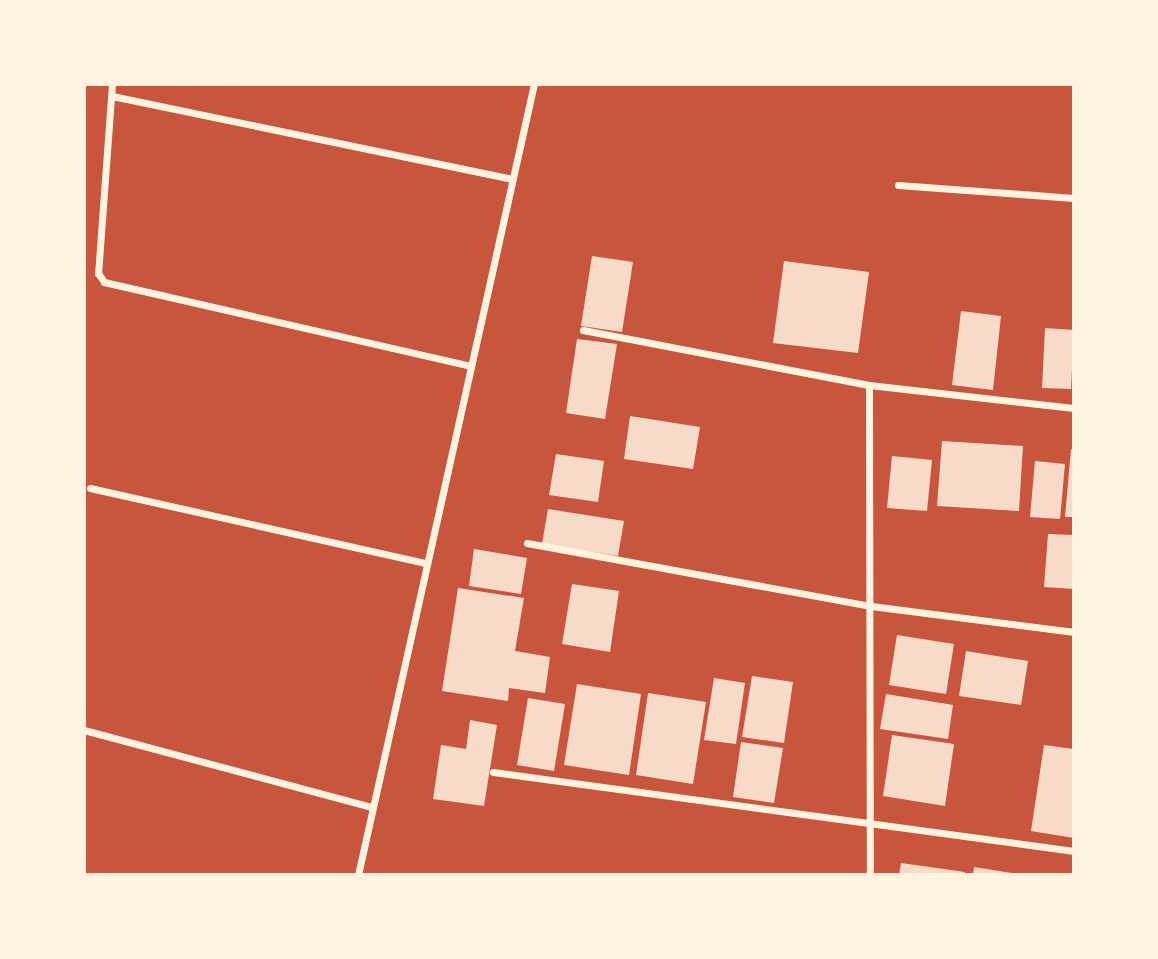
<!DOCTYPE html>
<style>
body{margin:0}
#map{position:relative;width:1158px;height:959px;overflow:hidden;background:#c8553d;font-family:"Public Sans",sans-serif}
div>[style]{position:absolute}
[style*='--x']{left:calc(var(--x)*1px);top:calc(var(--y)*1px);width:calc(var(--w)*1px);rotate:calc(var(--a)*1deg)}
.building>*{inset:0;background:#f7dbc8}
.minor>*{height:7px;margin:-3.5px;padding:0 3.5px;transform-origin:3.5px;border-radius:3.5px;background:#fff3e0}
span{translate:-50% -50%;white-space:nowrap;text-align:center;line-height:1.15;-webkit-text-stroke:5px #fff3e0;paint-order:stroke}
.frame{position:absolute;inset:0;border:86px solid #fff3e0;pointer-events:none}
</style>
<div id="map">
<div class="building">
<i style="clip-path:polygon(592px 256px,633px 262px,622px 332px,581px 326px)"></i>
<i style="clip-path:polygon(784px 261px,869px 272px,858px 353px,773px 343px)"></i>
<i style="clip-path:polygon(961px 311px,1001px 316px,993px 390px,952px 385px)"></i>
<i style="clip-path:polygon(1045px 328px,1074px 330px,1071px 389px,1042px 388px)"></i>
<i style="clip-path:polygon(577px 339px,617px 344px,605px 419px,566px 413px)"></i>
<i style="clip-path:polygon(630px 416px,700px 427px,693px 469px,624px 459px)"></i>
<i style="clip-path:polygon(942px 441px,1023px 446px,1019px 511px,937px 506px)"></i>
<i style="clip-path:polygon(1071px 449px,1074px 450px,1074px 517px,1065px 517px)"></i>
<i style="clip-path:polygon(556px 454px,604px 461px,598px 502px,549px 495px)"></i>
<i style="clip-path:polygon(892px 456px,932px 460px,927px 511px,887px 508px)"></i>
<i style="clip-path:polygon(1035px 461px,1065px 464px,1060px 519px,1030px 517px)"></i>
<i style="clip-path:polygon(548px 509px,624px 521px,618px 556px,542px 544px)"></i>
<i style="clip-path:polygon(1048px 534px,1074px 535px,1074px 589px,1044px 587px)"></i>
<i style="clip-path:polygon(474px 549px,527px 558px,521px 594px,469px 586px)"></i>
<i style="clip-path:polygon(572px 584px,619px 591px,610px 652px,562px 644px)"></i>
<i style="clip-path:polygon(458px 588px,524px 598px,515px 651px,550px 657px,545px 693px,509px 688px,508px 701px,442px 691px)"></i>
<i style="clip-path:polygon(897px 635px,954px 644px,946px 694px,889px 685px)"></i>
<i style="clip-path:polygon(966px 651px,1028px 661px,1021px 705px,959px 696px)"></i>
<i style="clip-path:polygon(752px 676px,793px 682px,784px 743px,742px 737px)"></i>
<i style="clip-path:polygon(714px 678px,745px 683px,736px 744px,704px 740px)"></i>
<i style="clip-path:polygon(577px 684px,641px 694px,629px 775px,564px 765px)"></i>
<i style="clip-path:polygon(648px 693px,706px 702px,693px 784px,636px 775px)"></i>
<i style="clip-path:polygon(886px 694px,953px 705px,948px 739px,880px 729px)"></i>
<i style="clip-path:polygon(528px 698px,565px 704px,554px 771px,517px 765px)"></i>
<i style="clip-path:polygon(470px 720px,497px 725px,484px 806px,433px 799px,441px 745px,466px 749px)"></i>
<i style="clip-path:polygon(892px 735px,954px 744px,945px 806px,883px 796px)"></i>
<i style="clip-path:polygon(741px 742px,783px 748px,774px 803px,733px 797px)"></i>
<i style="clip-path:polygon(1044px 745px,1074px 749px,1074px 838px,1031px 831px)"></i>
<i style="clip-path:polygon(901px 863px,965px 872px,964px 875px,899px 875px)"></i>
<i style="clip-path:polygon(974px 867px,1018px 874px,1018px 875px,973px 875px)"></i>
</div>
<div class="minor">
<i style="--x:112;--y:84;--w:190;--a:94.2"></i>
<i style="--x:98;--y:273;--w:11;--a:56"></i>
<i style="--x:104;--y:282;--w:376;--a:12.9"></i>
<i style="--x:112;--y:96;--w:409;--a:11.7"></i>
<i style="--x:898;--y:185;--w:176;--a:4.2"></i>
<i style="--x:583;--y:330;--w:291;--a:10.9"></i>
<i style="--x:869;--y:385;--w:206;--a:6.4"></i>
<i style="--x:869;--y:385;--w:490;--a:89.9"></i>
<i style="--x:90;--y:488;--w:344;--a:12.6"></i>
<i style="--x:527;--y:543;--w:350;--a:10.4"></i>
<i style="--x:871;--y:606;--w:205;--a:7.3"></i>
<i style="--x:84;--y:730;--w:297;--a:15"></i>
<i style="--x:493;--y:772;--w:586;--a:7.74"></i>
<i style="--x:358;--y:875;--w:810;--a:-77.46"></i>
</div>
<div class="frame"></div>
</div>
